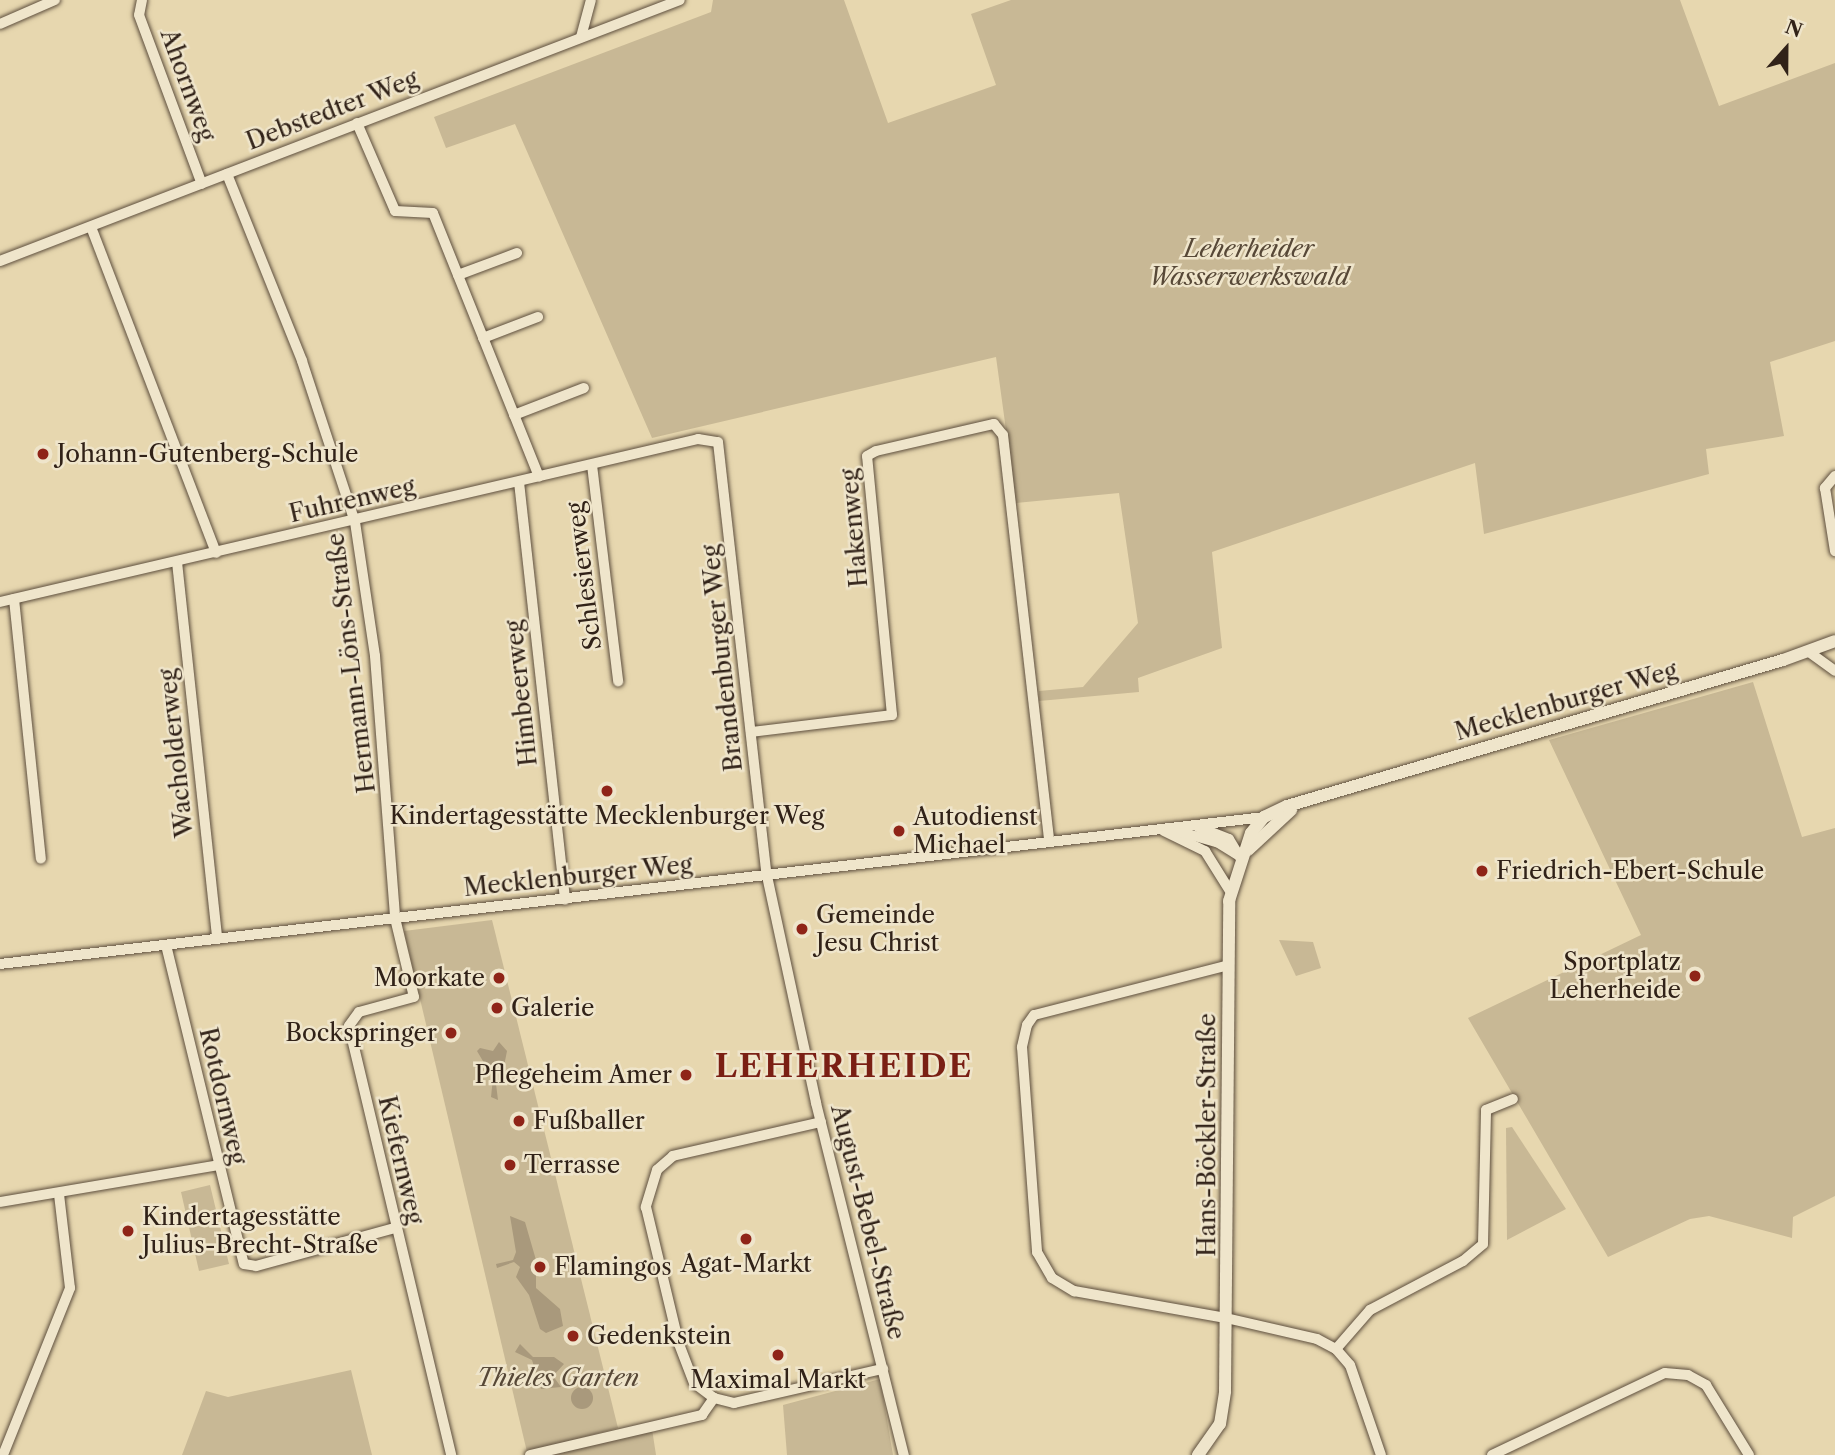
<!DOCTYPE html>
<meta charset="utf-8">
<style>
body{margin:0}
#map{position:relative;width:1835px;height:1455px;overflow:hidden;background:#e7d7af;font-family:"Libre Caslon Text",serif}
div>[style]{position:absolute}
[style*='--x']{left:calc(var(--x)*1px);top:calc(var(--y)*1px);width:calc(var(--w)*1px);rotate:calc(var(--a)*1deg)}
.green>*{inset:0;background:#c8b895}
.water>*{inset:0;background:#a9997c}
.round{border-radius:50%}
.roads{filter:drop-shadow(0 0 2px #5e4f3e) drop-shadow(0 0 2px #5e4f3e)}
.minor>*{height:10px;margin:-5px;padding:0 5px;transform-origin:5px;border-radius:5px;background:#efe5cb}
.tertiary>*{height:12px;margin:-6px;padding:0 6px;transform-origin:6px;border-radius:6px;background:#efe5cb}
.dots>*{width:19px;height:19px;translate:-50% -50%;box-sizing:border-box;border:4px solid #efe5cb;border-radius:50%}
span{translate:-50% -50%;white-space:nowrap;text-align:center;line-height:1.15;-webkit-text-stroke:5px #efe5cb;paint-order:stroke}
.street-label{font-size:24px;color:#312218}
.park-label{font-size:24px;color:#574837;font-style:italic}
.poi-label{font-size:24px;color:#312218}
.left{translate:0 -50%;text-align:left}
.right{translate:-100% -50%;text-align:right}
.district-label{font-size:32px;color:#7a1f14;font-weight:700;letter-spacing:2px}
.north{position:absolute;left:1751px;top:14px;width:70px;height:70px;-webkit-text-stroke:5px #efe5cb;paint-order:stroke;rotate:21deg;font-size:19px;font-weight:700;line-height:28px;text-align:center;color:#312218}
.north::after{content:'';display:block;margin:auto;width:24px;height:32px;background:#312218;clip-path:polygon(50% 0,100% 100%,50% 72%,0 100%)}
</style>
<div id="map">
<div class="green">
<i style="clip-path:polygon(713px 0,844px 0,888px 123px,996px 85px,971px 14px,1011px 0,1680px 0,1719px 106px,1835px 63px,1835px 341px,1770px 362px,1784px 436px,1706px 449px,1709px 474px,1484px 534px,1475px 463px,1212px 552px,1222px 648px,1138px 678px,1139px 692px,1039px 701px,1039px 691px,1083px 687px,1138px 623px,1119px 493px,1016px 503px,996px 357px,652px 438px,515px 124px,446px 148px,434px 117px,711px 12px)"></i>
<i style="clip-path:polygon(1753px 682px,1802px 837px,1835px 828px,1835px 1196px,1793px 1217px,1792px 1238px,1709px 1216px,1690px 1219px,1608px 1257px,1468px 1018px,1641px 935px,1549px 740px)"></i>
<i style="clip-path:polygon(492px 920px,618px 1428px,527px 1452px,404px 931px)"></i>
<i style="clip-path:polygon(1279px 940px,1313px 942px,1321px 968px,1296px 976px)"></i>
<i style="clip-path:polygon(1512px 1127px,1566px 1209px,1507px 1240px,1506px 1128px)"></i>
<i style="clip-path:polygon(210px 1185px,229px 1264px,199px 1271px,181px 1192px)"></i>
<i style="clip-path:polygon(351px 1370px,372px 1455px,182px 1455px,206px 1391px,228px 1397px)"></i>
<i style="clip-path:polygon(880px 1379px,893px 1455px,787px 1455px,783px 1405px)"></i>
<i style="clip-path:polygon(652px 1429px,656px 1455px,544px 1455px)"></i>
</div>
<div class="water">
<i style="clip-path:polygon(499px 1042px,507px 1051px,504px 1066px,495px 1076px,498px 1100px,491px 1097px,493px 1078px,477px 1051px,480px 1048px,493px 1051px)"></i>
<i style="clip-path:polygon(510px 1216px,525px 1222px,536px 1260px,536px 1288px,560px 1309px,563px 1326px,546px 1333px,540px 1329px,529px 1295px,516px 1277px,520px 1267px,514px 1262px,497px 1268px,496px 1264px,513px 1260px,516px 1252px)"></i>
<i style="clip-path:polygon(520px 1344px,533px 1357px,554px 1357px,564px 1364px,553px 1376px,561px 1387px,541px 1389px,532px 1360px,515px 1352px)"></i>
<i class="round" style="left:571px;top:1387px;width:22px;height:22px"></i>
</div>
<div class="roads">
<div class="minor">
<i style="--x:142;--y:0;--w:15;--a:101"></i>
<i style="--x:139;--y:15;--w:180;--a:69.6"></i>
<i style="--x:0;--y:24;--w:60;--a:-23.6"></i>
<i style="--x:581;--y:37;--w:38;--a:-75"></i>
<i style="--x:357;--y:123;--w:96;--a:66.6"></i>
<i style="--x:395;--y:211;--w:38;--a:3"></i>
<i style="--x:433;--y:213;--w:284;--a:68.1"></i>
<i style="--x:227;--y:174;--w:201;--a:68.1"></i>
<i style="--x:302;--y:361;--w:169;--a:71.8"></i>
<i style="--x:355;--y:522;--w:135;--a:81.5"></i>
<i style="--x:375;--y:656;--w:263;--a:85.6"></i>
<i style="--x:395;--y:918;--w:81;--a:76.5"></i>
<i style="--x:414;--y:997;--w:57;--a:164.7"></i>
<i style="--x:359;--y:1012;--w:17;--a:126"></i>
<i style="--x:349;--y:1026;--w:441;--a:76.6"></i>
<i style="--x:91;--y:227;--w:349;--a:69"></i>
<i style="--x:0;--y:261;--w:728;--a:-21"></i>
<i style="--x:458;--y:275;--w:63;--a:-20.4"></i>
<i style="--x:483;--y:338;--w:59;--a:-20.9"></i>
<i style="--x:514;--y:415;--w:75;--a:-21.1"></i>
<i style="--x:592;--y:465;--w:218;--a:83.1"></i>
<i style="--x:1835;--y:476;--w:16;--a:130"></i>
<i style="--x:1825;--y:488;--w:64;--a:81"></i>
<i style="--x:519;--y:482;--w:420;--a:83.7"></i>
<i style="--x:177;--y:562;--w:379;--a:83.9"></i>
<i style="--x:14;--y:599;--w:261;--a:84.1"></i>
<i style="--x:0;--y:602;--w:717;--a:-13.14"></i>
<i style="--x:698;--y:439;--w:20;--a:9"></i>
<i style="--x:718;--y:442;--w:437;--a:83.6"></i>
<i style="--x:767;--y:876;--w:232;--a:77.8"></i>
<i style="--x:816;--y:1103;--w:363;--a:76"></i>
<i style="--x:1809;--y:652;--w:32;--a:36"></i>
<i style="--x:751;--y:732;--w:142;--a:-6.9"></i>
<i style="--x:892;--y:715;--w:260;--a:-95.5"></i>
<i style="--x:867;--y:456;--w:10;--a:-29"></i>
<i style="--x:876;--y:451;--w:121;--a:-12.9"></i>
<i style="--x:994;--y:424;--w:14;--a:51"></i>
<i style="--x:1003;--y:435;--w:409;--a:83.5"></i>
<i style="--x:1198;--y:827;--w:33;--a:21"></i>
<i style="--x:1229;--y:839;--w:21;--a:59"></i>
<i style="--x:1164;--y:831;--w:46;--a:26"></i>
<i style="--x:1205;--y:851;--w:47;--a:58"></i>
<i style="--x:1181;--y:832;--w:37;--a:16"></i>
<i style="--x:1217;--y:842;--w:28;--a:32"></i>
<i style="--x:166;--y:945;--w:328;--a:76.3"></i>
<i style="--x:244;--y:1264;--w:12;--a:9"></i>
<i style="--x:256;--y:1266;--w:144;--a:-15.3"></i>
<i style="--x:0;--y:964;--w:1273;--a:-6.63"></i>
<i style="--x:1229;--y:965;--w:201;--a:165.6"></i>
<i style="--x:1034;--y:1015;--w:12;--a:125"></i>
<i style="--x:1027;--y:1025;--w:23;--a:103"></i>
<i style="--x:1022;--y:1047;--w:206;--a:85.8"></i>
<i style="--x:1037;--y:1252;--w:30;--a:60"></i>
<i style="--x:1052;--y:1278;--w:26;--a:31"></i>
<i style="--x:1074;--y:1291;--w:154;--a:10.1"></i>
<i style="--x:1226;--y:1318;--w:93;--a:13"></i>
<i style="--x:1317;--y:1339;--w:21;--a:28"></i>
<i style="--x:1336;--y:1349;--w:21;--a:49"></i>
<i style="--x:1350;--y:1365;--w:95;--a:71"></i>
<i style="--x:821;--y:1122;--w:152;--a:167.1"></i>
<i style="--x:673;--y:1156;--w:21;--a:139"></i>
<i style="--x:657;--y:1170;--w:39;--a:107"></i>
<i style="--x:646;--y:1207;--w:141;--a:76.5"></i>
<i style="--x:679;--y:1344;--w:42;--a:69"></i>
<i style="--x:694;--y:1383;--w:25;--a:37"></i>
<i style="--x:714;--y:1398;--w:21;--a:14"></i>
<i style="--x:734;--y:1403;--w:153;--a:-12.9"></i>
<i style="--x:0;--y:1202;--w:221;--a:-9.6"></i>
<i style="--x:1336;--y:1349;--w:52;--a:-48.9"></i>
<i style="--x:1370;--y:1310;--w:105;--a:-27.8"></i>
<i style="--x:1463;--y:1261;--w:26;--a:-40"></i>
<i style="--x:1483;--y:1244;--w:134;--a:-88.7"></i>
<i style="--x:1486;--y:1110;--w:29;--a:-22"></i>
<i style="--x:3;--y:1455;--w:180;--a:-68.1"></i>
<i style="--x:70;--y:1288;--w:95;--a:-96.7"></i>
<i style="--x:530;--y:1455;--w:177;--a:-13.1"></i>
<i style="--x:702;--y:1415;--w:21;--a:-55"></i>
<i style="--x:1492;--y:1455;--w:191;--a:-25.4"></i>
<i style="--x:1665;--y:1373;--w:23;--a:5"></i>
<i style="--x:1688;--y:1375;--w:21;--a:29"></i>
<i style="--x:1706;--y:1385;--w:82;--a:58.4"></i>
</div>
<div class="tertiary">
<i style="--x:1248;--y:850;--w:59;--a:-42.9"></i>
<i style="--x:1198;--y:1455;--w:38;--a:-55"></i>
<i style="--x:1220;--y:1424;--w:33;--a:-81"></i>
<i style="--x:1225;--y:1391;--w:490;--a:-89.5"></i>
<i style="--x:1229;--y:901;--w:71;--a:-72.1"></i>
<i style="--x:1251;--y:833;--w:21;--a:-51"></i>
<i style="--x:1264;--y:817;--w:25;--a:-26"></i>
<i style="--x:1287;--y:806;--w:517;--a:-16.4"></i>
<i style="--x:1783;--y:660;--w:55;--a:-20.1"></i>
</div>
</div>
<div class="dots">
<i style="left:43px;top:454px;background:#8f2418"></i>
<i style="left:607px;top:791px;background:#8f2418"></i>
<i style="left:899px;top:831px;background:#8f2418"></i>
<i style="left:1482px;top:871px;background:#8f2418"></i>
<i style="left:802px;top:929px;background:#8f2418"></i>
<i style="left:1695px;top:976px;background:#8f2418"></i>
<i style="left:499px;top:978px;background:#8f2418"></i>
<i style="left:497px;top:1008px;background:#8f2418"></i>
<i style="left:451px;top:1033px;background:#8f2418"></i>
<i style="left:686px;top:1075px;background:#8f2418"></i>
<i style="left:519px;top:1121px;background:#8f2418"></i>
<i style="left:510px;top:1165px;background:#8f2418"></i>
<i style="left:128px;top:1231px;background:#8f2418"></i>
<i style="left:746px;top:1239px;background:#8f2418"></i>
<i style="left:540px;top:1267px;background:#8f2418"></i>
<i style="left:573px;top:1336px;background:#8f2418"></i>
<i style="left:778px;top:1355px;background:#8f2418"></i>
</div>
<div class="street-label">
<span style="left:188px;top:85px;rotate:70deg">Ahornweg</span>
<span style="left:332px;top:110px;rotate:-21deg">Debstedter Weg</span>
<span style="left:352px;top:500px;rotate:-13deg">Fuhrenweg</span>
<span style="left:854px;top:528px;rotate:-95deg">Hakenweg</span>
<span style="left:584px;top:576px;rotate:-97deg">Schlesierweg</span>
<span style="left:722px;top:658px;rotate:-96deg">Brandenburger Weg</span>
<span style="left:351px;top:663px;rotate:-97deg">Hermann-Löns-Straße</span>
<span style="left:521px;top:693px;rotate:-96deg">Himbeerweg</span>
<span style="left:1566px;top:701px;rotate:-16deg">Mecklenburger Weg</span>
<span style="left:176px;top:753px;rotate:-96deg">Wacholderweg</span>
<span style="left:578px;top:876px;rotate:-6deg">Mecklenburger Weg</span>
<span style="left:223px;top:1096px;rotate:77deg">Rotdornweg</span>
<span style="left:1207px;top:1135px;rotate:-90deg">Hans-Böckler-Straße</span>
<span style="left:401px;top:1160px;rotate:77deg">Kiefernweg</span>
<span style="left:868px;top:1222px;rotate:76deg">August-Bebel-Straße</span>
</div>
<div class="park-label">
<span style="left:1249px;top:263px">Leherheider<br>Wasserwerkswald</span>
<span style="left:558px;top:1378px">Thieles Garten</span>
</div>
<div class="poi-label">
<span class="left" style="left:57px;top:454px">Johann-Gutenberg-Schule</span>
<span style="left:607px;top:816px">Kindertagesstätte Mecklenburger Weg</span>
<span class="left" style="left:913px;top:831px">Autodienst<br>Michael</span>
<span class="left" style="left:1496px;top:871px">Friedrich-Ebert-Schule</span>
<span class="left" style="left:816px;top:929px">Gemeinde<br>Jesu Christ</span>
<span class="right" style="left:1681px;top:976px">Sportplatz<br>Leherheide</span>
<span class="right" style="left:485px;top:978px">Moorkate</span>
<span class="left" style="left:511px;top:1008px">Galerie</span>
<span class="right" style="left:437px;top:1033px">Bockspringer</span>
<span class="right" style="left:672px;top:1075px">Pflegeheim Amer</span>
<span class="left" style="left:533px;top:1121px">Fußballer</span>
<span class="left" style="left:524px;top:1165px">Terrasse</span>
<span class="left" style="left:142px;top:1231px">Kindertagesstätte<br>Julius-Brecht-Straße</span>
<span style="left:746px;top:1264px">Agat-Markt</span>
<span class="left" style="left:554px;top:1267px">Flamingos</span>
<span class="left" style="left:587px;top:1336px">Gedenkstein</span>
<span style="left:778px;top:1380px">Maximal Markt</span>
</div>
<div class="district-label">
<span style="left:844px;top:1066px">LEHERHEIDE</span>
</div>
<div class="north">N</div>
</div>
